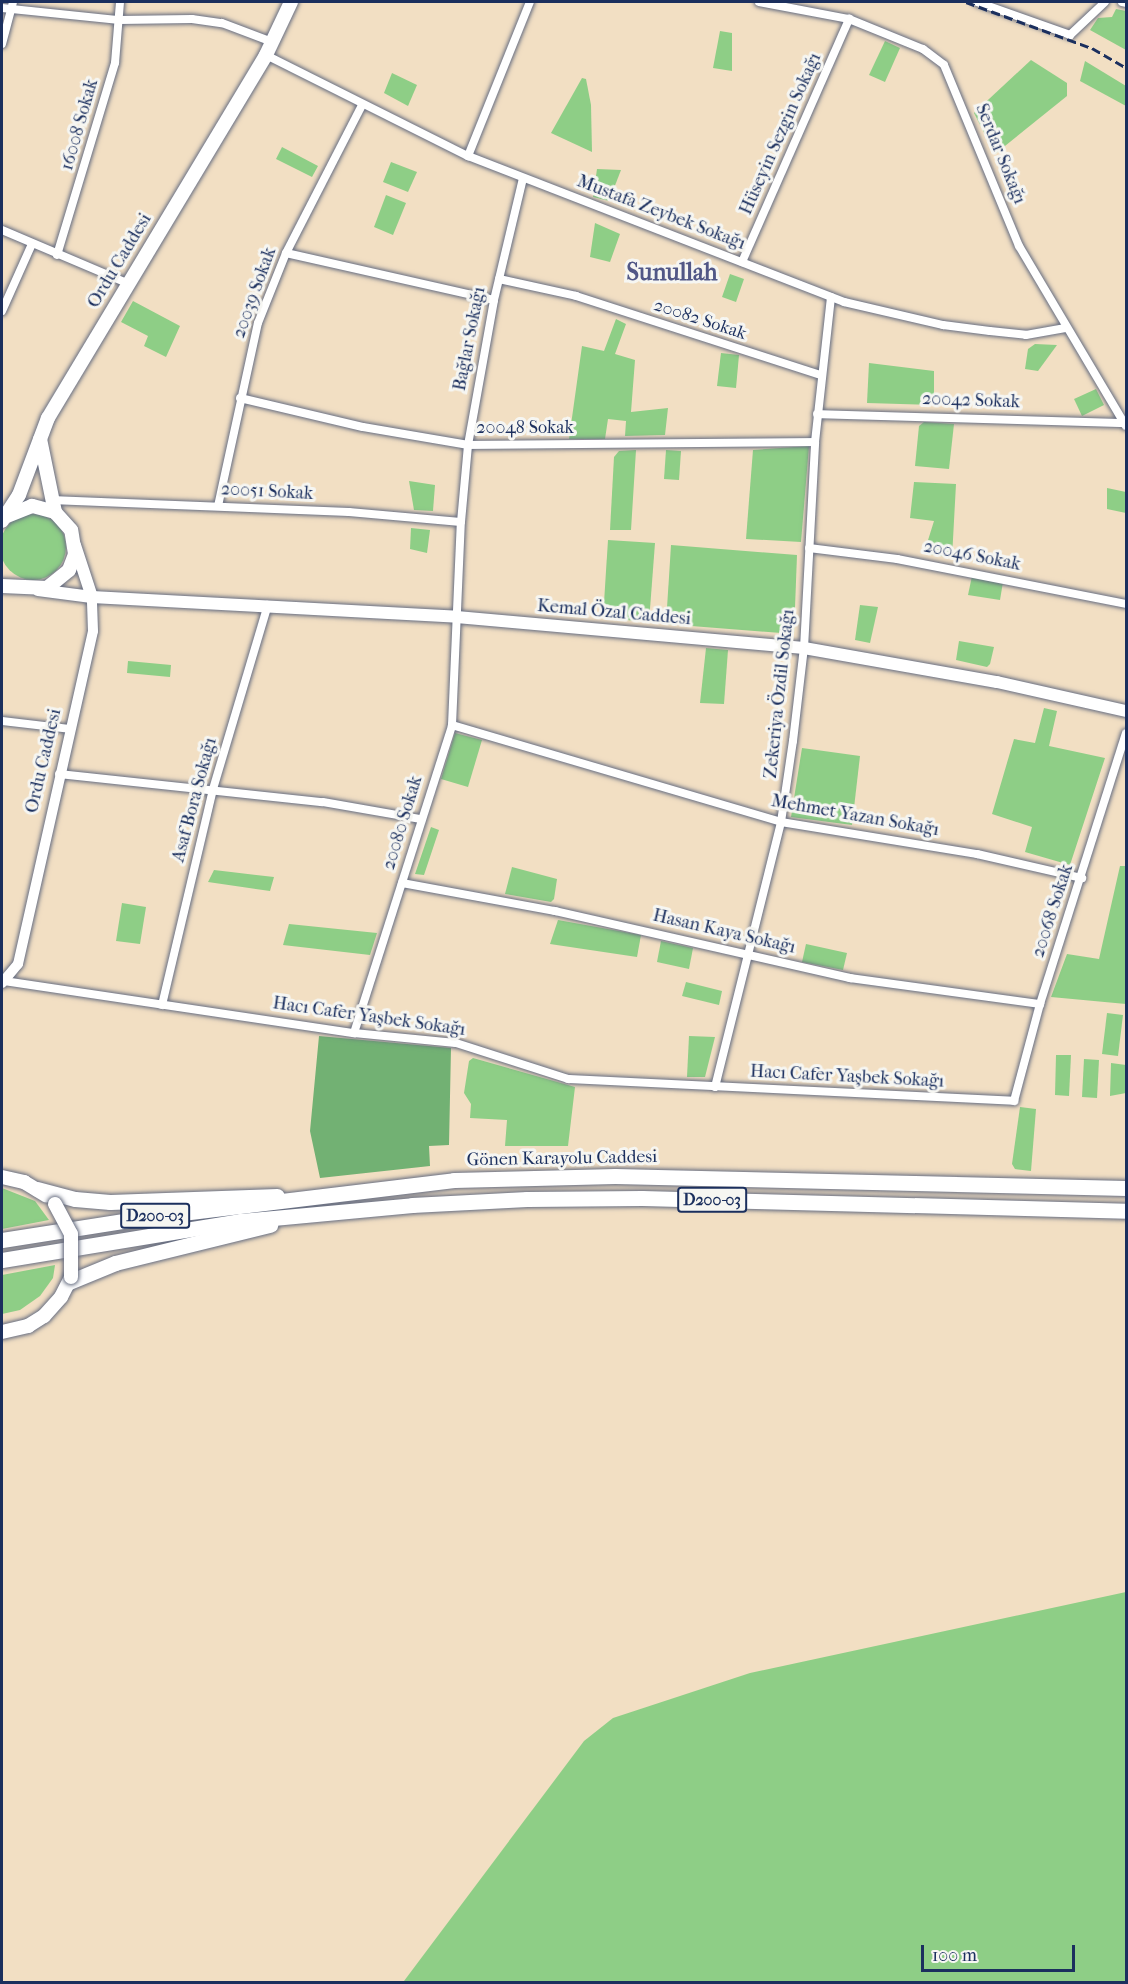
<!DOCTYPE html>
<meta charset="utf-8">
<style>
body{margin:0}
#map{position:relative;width:1128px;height:1984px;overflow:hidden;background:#f2dfc3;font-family:"IM FELL French Canon",serif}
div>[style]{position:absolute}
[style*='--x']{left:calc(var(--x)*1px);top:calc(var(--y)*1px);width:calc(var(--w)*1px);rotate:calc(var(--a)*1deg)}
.green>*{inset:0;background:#8ece86}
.round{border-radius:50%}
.forest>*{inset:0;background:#72b173}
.roads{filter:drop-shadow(0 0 2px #666d81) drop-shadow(0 0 2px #666d81)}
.minor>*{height:8px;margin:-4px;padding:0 4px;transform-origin:4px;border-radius:4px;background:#fff}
.tertiary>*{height:10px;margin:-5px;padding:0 5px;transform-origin:5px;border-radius:5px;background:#fff}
.secondary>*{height:12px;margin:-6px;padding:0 6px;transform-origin:6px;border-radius:6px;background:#fff}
.primary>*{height:14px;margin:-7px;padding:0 7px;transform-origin:7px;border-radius:7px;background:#fff}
.trunk>*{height:15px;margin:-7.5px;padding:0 7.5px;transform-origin:7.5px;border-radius:7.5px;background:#fff}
.rail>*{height:3px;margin-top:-1.5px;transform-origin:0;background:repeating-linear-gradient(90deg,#1b2f5e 0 9px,transparent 0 13.5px)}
.bridges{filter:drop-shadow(0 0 2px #666d81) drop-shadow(0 0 2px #666d81)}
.primary-bridge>*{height:14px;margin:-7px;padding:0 7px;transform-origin:7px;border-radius:7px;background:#fff}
span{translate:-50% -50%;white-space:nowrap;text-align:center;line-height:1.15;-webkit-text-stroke:6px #f6f6f2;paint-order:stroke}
.shield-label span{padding:2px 4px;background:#f6f6f2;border:2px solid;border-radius:4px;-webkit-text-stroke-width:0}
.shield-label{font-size:16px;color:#1b2f5e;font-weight:700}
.street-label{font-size:18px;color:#1b2f5e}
.district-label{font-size:24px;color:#515786;font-weight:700}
.frame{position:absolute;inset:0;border:3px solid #1b2f5e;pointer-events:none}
.scale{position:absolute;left:921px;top:1945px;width:154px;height:27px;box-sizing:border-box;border:3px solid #1b2f5e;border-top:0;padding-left:8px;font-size:18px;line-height:21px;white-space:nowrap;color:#1b2f5e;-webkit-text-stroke:4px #f6f6f2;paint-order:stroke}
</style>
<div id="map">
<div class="green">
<i style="clip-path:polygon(1116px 9px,1126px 11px,1126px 50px,1090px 30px,1098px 18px,1112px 17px)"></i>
<i style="clip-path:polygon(720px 31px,732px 33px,732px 71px,713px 68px)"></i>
<i style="clip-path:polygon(885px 41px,900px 48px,885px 82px,869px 75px)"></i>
<i style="clip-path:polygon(1031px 60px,1067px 83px,1067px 96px,995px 154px,974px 113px)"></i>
<i style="clip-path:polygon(1085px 61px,1126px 86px,1126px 106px,1080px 81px)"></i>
<i style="clip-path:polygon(392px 73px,417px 85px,408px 106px,384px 93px)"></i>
<i style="clip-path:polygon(582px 78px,586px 79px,591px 105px,592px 152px,551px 133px)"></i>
<i style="clip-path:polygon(282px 147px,318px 166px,312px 177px,276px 159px)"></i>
<i style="clip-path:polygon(391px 162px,417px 172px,408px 192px,383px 182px)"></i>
<i style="clip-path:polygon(597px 169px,621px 170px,609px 201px,593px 197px)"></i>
<i style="clip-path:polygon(386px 195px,406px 203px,393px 235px,374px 227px)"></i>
<i style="clip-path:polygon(595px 223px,620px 234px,610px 262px,590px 257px)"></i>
<i style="clip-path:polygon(730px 274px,744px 279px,736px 302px,722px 297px)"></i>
<i style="clip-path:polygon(133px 301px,180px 326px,166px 357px,144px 346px,148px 336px,121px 322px)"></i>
<i style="clip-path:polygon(616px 319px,626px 324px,615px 354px,635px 360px,631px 412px,668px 408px,665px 435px,625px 436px,626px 421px,608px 419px,605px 439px,569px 439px,582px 346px,604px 351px)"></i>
<i style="clip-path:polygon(1035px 344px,1057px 345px,1038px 371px,1025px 369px,1028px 349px)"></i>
<i style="clip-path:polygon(721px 353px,739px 355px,736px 388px,717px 386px)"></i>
<i style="clip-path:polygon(869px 363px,934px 371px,934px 405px,867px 403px)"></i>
<i style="clip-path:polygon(1096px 389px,1104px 405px,1082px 416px,1074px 399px)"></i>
<i style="clip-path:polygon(924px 422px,954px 424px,949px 469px,915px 466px,919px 426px)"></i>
<i style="clip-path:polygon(809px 446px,801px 542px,746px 539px,753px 450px)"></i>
<i style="clip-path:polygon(636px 450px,631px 530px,610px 530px,614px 457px,619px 451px)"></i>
<i style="clip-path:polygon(666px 450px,681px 451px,679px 480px,664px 479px)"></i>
<i style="clip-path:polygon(409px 481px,435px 485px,433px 511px,414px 510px)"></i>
<i style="clip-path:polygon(914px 482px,956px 484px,952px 558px,924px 553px,934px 521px,910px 518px)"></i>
<i style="clip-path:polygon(1107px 488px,1126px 492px,1126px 513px,1107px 509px)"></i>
<i class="round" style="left:0;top:514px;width:66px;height:66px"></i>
<i style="clip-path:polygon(411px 528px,430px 530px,427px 553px,410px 549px)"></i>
<i style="clip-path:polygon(608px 540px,655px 543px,649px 622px,603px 618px)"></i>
<i style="clip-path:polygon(671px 545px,797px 555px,794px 634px,666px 624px)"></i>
<i style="clip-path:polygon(972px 576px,1003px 582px,1000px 600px,968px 595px)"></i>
<i style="clip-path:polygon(860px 605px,878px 607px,870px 643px,855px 640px)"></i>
<i style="clip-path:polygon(959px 641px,994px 647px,990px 664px,987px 667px,956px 660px)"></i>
<i style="clip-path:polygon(706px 648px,728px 650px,724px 704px,700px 703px)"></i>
<i style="clip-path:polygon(128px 661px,171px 665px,170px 677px,127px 673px)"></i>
<i style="clip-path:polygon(1044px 708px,1057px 711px,1049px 746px,1105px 758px,1070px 865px,1025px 852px,1032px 827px,992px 814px,1014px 739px,1035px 743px)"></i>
<i style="clip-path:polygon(455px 733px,482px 740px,468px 787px,441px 779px)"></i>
<i style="clip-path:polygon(802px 748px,860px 756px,852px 825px,791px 817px)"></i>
<i style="clip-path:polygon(431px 827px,439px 830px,424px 875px,415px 874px)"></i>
<i style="clip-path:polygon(1120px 866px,1126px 866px,1126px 1004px,1051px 997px,1067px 954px,1099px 959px)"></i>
<i style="clip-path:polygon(512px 867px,557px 879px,554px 899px,551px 902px,505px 894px)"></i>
<i style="clip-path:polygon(214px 870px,231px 872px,274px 877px,270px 891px,208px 882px)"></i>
<i style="clip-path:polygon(122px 903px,146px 907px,140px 944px,116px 941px)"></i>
<i style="clip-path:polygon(558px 920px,641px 935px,637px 957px,550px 944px)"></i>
<i style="clip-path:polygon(289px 924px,377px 933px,370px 955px,283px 945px)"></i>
<i style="clip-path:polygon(661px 941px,693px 948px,689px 969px,657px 962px)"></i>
<i style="clip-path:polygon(806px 944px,847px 953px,843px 970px,802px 962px)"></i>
<i style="clip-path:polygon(686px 982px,722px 991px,719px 1005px,682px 996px)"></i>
<i style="clip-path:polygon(1107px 1013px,1123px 1015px,1118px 1056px,1102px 1054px)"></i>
<i style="clip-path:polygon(689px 1036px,715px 1037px,705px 1077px,687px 1077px)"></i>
<i style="clip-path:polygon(1056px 1055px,1071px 1055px,1069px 1096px,1055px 1095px)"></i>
<i style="clip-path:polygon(473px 1058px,575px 1087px,568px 1146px,505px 1146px,507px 1120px,470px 1118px,471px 1104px,464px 1093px,469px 1061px)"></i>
<i style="clip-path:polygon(1084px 1059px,1099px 1060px,1097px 1098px,1082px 1097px)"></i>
<i style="clip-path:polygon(1111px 1063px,1126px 1065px,1126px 1093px,1110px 1096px)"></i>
<i style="clip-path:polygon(1020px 1107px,1036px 1109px,1031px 1171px,1015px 1169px,1012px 1164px)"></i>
<i style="clip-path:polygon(2px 1188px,35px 1201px,49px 1220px,2px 1229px)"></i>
<i style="clip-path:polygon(55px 1265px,53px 1278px,40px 1296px,20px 1310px,2px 1314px,2px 1275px)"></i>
<i style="clip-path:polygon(1126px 1592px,1126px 1982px,404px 1981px,584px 1741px,613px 1718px,750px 1673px)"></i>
</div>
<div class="forest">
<i style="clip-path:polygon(319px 1036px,451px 1048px,449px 1145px,429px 1146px,430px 1166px,320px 1178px,310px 1131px)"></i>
</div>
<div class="roads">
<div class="minor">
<i style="--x:759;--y:2;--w:92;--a:10.7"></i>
<i style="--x:849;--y:19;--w:80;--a:22.1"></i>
<i style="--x:923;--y:49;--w:26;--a:37"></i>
<i style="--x:944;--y:65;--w:196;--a:67.5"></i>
<i style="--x:1019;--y:246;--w:209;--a:59.3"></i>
<i style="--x:977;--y:2;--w:99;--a:19.5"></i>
<i style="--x:1070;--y:35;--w:48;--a:-43.3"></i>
<i style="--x:1122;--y:2;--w:4;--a:14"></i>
<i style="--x:2;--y:8;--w:118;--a:5.9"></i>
<i style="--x:119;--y:20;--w:73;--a:-0.8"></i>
<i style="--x:192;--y:19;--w:30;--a:8"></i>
<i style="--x:222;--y:23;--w:53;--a:20.8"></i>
<i style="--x:2;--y:44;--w:43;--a:-75.3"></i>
<i style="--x:266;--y:55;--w:226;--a:26.6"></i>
<i style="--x:468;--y:156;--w:403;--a:21.2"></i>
<i style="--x:844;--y:302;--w:102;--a:13.1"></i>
<i style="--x:943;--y:325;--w:47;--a:7.3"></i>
<i style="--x:990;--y:331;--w:36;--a:6"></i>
<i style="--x:1026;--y:335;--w:40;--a:-10"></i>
<i style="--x:468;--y:156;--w:166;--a:-68.1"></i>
<i style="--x:2;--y:230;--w:136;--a:23"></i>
<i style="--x:286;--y:253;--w:213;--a:12.7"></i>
<i style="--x:57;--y:255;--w:201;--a:-73.2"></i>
<i style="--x:115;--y:63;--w:61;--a:-85.3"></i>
<i style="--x:742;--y:262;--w:266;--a:-66.2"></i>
<i style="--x:499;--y:279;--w:79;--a:12.4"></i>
<i style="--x:576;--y:296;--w:257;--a:17.9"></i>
<i style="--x:2;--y:311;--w:73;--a:-65.9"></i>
<i style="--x:240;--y:398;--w:126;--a:13.3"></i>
<i style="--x:363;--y:427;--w:107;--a:9.7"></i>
<i style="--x:468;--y:445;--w:347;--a:-0.5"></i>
<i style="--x:817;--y:414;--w:307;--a:1.7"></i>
<i style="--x:51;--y:500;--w:298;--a:2.3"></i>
<i style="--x:349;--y:512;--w:112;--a:5.1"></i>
<i style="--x:218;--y:506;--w:187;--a:-77.7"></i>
<i style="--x:258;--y:323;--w:75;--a:-68.2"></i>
<i style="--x:286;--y:253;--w:166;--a:-62.8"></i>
<i style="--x:809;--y:548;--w:89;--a:7.1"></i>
<i style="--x:897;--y:559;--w:233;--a:11.1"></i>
<i style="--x:2;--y:721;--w:68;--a:6.7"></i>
<i style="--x:452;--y:725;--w:343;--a:16.4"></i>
<i style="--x:781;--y:822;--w:199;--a:9.3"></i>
<i style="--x:977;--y:854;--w:108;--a:12.9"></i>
<i style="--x:59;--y:774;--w:265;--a:6.1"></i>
<i style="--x:323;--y:802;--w:98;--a:9.9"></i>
<i style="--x:402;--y:883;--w:156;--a:10.4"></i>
<i style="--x:555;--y:911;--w:303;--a:12.8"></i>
<i style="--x:850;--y:978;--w:192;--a:7.8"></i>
<i style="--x:4;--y:981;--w:354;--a:8.5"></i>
<i style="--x:354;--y:1033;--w:102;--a:5.6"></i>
<i style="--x:456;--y:1043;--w:118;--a:17.8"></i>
<i style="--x:568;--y:1079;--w:447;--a:2.8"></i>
<i style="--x:1014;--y:1101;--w:100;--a:-75"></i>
<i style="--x:1040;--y:1004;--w:284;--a:-72.4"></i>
<i style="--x:162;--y:1005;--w:222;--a:-76.7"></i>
<i style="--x:213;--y:789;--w:192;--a:-73.4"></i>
<i style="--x:354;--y:1033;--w:323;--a:-72.3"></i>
<i style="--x:452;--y:725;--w:203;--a:-87.5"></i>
<i style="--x:461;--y:522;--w:77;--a:-84.8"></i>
<i style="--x:468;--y:445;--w:147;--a:-79.8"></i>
<i style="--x:494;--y:300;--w:125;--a:-76.6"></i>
<i style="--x:715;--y:1087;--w:273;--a:-76"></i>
<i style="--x:781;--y:822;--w:82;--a:-81.6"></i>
<i style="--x:793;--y:741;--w:94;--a:-83.3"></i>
<i style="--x:804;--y:648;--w:206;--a:-86.9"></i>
<i style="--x:815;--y:442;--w:146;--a:-83.7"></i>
</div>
<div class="tertiary">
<i style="--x:2;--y:983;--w:25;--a:-50"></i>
<i style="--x:18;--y:964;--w:341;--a:-77.3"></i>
<i style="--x:93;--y:631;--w:34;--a:-92"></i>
</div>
<div class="secondary">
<i style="--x:75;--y:545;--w:55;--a:71.9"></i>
<i style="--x:38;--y:590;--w:54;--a:7.4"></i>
<i style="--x:92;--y:597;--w:366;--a:3.1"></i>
<i style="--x:457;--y:617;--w:348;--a:5.1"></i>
<i style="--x:804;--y:648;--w:196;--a:10"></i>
<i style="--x:997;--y:682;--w:132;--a:12.7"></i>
</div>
<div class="primary">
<i style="--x:40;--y:439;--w:75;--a:78.4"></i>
<i style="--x:2;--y:521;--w:31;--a:-57"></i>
<i style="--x:19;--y:495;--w:82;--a:-69.4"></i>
<i style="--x:48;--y:418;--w:423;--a:-59"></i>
<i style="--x:266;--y:55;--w:59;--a:-64.7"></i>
<i style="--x:2;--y:586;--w:45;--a:2.5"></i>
<i style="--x:47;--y:588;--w:28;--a:-39"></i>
<i style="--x:69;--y:570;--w:17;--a:-69"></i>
<i style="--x:75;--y:554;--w:24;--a:-99"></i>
<i style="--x:71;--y:530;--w:24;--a:-132"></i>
<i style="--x:55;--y:512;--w:24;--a:-165"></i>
<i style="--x:32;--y:506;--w:27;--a:158"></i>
<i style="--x:2;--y:1177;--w:23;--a:13"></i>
<i style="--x:24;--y:1182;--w:26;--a:31"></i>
<i style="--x:2;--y:1332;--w:27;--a:-13"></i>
<i style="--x:28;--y:1326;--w:19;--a:-32"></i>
<i style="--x:44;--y:1316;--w:25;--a:-48"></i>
<i style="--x:61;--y:1297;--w:22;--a:-63"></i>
</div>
<div class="trunk">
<i style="--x:37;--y:1189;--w:39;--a:15"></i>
<i style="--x:75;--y:1199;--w:35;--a:5"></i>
<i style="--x:110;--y:1202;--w:167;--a:-2.1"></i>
<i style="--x:2;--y:1240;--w:149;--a:-8.9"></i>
<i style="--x:149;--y:1217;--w:307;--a:-6.9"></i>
<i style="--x:454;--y:1180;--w:161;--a:-1.4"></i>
<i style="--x:615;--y:1176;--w:511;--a:1.35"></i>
<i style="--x:2;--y:1260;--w:242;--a:-9.3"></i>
<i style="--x:241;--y:1221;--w:172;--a:-5.3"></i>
<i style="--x:412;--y:1205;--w:115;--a:-3"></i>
<i style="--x:527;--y:1199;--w:115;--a:-0.5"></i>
<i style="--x:642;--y:1198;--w:484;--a:1.5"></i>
<i style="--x:69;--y:1282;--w:50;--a:-22.4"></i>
<i style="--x:115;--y:1263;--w:160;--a:-13.8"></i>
</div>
</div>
<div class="rail">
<i style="--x:966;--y:2;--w:134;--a:20.1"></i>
<i style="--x:1092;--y:48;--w:39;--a:30"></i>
</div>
<div class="bridges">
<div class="primary-bridge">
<i style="--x:55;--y:1204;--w:34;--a:62"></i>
<i style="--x:71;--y:1234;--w:43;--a:90"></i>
</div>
</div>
<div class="shield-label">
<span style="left:712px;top:1200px">D200-03</span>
<span style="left:155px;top:1216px">D200-03</span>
</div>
<div class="street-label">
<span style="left:80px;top:125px;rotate:-74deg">16008 Sokak</span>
<span style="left:781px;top:134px;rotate:-66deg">Hüseyin Sezgin Sokağı</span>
<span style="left:1000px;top:154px;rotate:68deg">Serdar Sokağı</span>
<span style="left:661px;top:213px;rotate:21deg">Mustafa Zeybek Sokağı</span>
<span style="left:120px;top:261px;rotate:-59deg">Ordu Caddesi</span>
<span style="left:255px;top:293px;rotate:-70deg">20039 Sokak</span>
<span style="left:700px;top:320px;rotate:18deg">20082 Sokak</span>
<span style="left:470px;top:339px;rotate:-79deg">Bağlar Sokağı</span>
<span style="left:971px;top:401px;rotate:2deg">20042 Sokak</span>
<span style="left:525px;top:428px">20048 Sokak</span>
<span style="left:267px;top:492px;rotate:3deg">20051 Sokak</span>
<span style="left:972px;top:556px;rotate:11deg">20046 Sokak</span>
<span style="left:614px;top:613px;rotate:5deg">Kemal Özal Caddesi</span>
<span style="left:780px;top:694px;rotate:-84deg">Zekeriya Özdil Sokağı</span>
<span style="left:44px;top:761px;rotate:-77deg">Ordu Caddesi</span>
<span style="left:195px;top:800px;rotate:-75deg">Asaf Bora Sokağı</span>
<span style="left:855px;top:816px;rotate:10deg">Mehmet Yazan Sokağı</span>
<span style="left:403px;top:823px;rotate:-73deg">20080 Sokak</span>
<span style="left:1053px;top:911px;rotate:-72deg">20068 Sokak</span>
<span style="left:724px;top:932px;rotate:13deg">Hasan Kaya Sokağı</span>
<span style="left:369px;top:1017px;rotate:8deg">Hacı Cafer Yaşbek Sokağı</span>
<span style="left:847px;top:1077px;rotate:3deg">Hacı Cafer Yaşbek Sokağı</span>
<span style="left:562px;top:1159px;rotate:-1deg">Gönen Karayolu Caddesi</span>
</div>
<div class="district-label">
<span style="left:672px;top:273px">Sunullah</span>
</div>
<div class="frame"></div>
<div class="scale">100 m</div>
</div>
